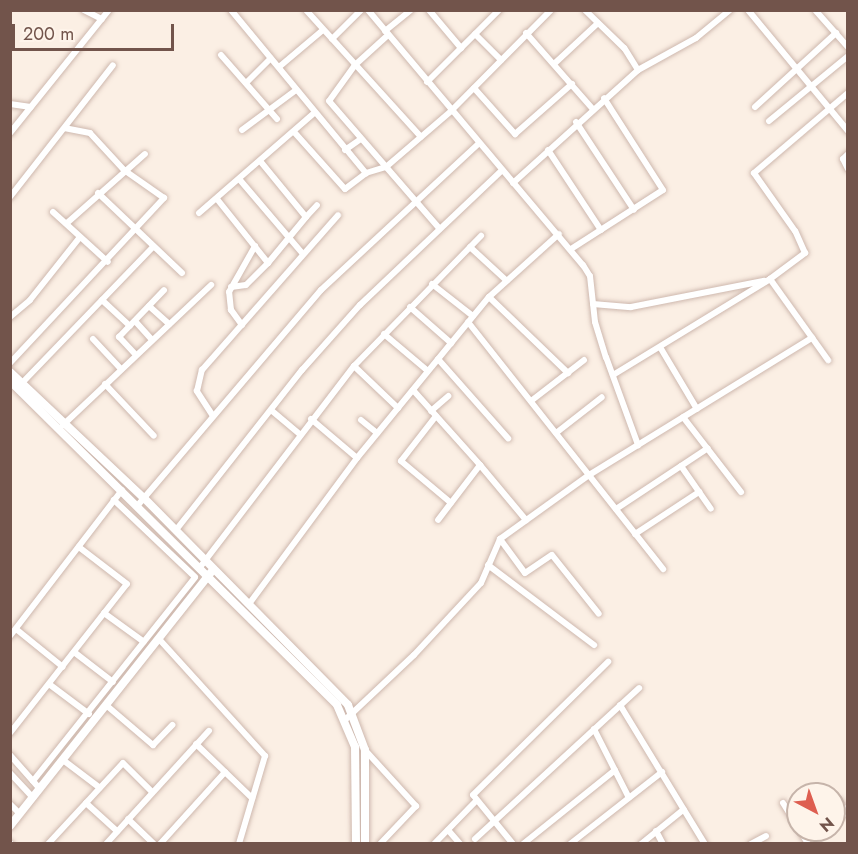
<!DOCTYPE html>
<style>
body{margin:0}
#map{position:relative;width:858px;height:854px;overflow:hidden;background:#fbefe4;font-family:Jost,sans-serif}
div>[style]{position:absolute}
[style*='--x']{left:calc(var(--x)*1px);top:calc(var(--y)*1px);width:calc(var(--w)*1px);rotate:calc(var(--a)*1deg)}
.roads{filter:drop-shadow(0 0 2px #ceb8ae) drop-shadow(0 0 2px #ceb8ae)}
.street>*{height:6px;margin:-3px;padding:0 3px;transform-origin:3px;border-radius:3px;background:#fff}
.secondary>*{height:8px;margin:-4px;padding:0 4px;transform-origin:4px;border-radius:4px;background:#fff}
span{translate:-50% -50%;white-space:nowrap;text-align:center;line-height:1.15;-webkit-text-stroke:4.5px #fef4ea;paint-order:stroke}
.frame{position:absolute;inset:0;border:12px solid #72544b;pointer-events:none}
.north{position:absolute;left:786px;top:782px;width:60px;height:60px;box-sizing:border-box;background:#fef4ea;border:2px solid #c6b4aa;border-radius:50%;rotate:139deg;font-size:16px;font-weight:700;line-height:24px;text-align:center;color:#72544b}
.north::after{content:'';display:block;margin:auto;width:21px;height:27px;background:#de5e50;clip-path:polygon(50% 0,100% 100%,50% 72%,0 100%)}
.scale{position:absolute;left:12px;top:24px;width:162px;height:27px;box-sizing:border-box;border:3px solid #72544b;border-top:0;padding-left:8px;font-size:18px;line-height:21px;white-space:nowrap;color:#72544b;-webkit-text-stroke:4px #fef4ea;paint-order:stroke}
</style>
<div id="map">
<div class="roads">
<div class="street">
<i style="--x:84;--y:10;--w:20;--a:27"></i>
<i style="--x:231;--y:10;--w:212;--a:50.4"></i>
<i style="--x:306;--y:10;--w:171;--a:47.8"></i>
<i style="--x:368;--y:10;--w:334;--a:49.9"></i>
<i style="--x:583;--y:265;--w:13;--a:58"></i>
<i style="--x:590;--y:276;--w:46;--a:83.8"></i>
<i style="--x:595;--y:322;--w:37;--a:73"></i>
<i style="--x:606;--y:357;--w:94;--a:70"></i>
<i style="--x:429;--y:10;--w:50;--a:49.9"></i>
<i style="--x:748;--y:10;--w:157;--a:50.4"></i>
<i style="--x:816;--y:11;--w:48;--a:48.4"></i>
<i style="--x:385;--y:31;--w:33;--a:-39"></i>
<i style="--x:526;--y:33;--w:100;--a:48.7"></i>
<i style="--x:475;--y:34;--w:37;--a:45"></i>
<i style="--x:388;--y:35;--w:45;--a:137.7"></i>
<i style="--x:355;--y:65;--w:44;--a:125.8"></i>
<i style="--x:329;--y:101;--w:169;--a:49.1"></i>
<i style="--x:332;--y:39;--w:41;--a:-45"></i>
<i style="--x:221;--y:55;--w:85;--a:48.8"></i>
<i style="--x:554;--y:64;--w:60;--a:-43"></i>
<i style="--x:279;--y:67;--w:57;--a:-40.1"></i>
<i style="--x:638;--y:70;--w:66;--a:-28.9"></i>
<i style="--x:696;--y:38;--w:44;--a:-39.5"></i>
<i style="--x:427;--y:82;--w:102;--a:-45"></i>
<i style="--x:246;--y:83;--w:35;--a:-45"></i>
<i style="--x:474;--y:88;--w:62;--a:48.3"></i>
<i style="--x:515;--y:134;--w:76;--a:-41.3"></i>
<i style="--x:10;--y:104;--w:21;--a:8"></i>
<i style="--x:755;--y:107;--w:110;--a:-42.4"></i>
<i style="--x:769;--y:121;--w:102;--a:-39.4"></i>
<i style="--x:576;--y:122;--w:105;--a:56.6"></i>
<i style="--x:242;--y:130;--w:67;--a:-36.5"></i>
<i style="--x:10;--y:133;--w:158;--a:-51.2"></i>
<i style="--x:295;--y:133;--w:75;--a:48.2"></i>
<i style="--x:345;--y:189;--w:26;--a:-37"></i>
<i style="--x:366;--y:173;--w:21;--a:-17"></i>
<i style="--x:386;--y:167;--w:86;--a:-40.7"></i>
<i style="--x:451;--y:111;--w:142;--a:-45.3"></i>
<i style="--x:345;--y:150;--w:19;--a:-35"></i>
<i style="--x:548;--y:150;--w:96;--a:56.5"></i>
<i style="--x:848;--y:154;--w:7;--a:135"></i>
<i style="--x:843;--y:159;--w:11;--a:63"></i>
<i style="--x:240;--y:180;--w:97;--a:49.6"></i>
<i style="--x:513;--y:183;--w:169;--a:-42.1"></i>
<i style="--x:638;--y:70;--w:26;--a:-122"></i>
<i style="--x:624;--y:48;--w:54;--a:-135.7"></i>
<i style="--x:98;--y:193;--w:116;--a:43.6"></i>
<i style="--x:10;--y:197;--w:167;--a:-52"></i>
<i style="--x:217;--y:199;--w:82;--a:51.4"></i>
<i style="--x:268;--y:263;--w:60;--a:-50.4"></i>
<i style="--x:306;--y:217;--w:71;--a:-129.3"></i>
<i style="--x:53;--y:212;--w:74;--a:42.3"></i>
<i style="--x:199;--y:213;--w:151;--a:-41"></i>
<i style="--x:306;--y:217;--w:16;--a:-47"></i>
<i style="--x:67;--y:223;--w:104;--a:-41.5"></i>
<i style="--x:470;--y:247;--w:50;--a:42.6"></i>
<i style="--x:571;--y:249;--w:109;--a:-32.7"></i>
<i style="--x:663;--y:190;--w:109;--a:-122.7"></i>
<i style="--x:770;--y:279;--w:100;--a:54.4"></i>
<i style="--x:432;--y:284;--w:52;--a:38"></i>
<i style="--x:231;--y:287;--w:15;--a:-8"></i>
<i style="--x:246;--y:285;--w:31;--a:-45"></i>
<i style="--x:489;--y:297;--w:110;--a:43.9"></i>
<i style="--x:102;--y:300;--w:38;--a:43"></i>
<i style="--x:593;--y:304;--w:38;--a:5"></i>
<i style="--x:631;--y:307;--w:136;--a:-11.1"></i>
<i style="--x:149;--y:306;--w:27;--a:42"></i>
<i style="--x:410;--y:307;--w:55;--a:41.3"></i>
<i style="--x:10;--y:317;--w:26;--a:-40"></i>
<i style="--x:30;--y:300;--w:80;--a:-51.6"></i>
<i style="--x:135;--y:321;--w:25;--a:48"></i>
<i style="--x:468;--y:322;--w:315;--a:51.7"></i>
<i style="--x:242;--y:325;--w:19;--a:-126"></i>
<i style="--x:231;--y:310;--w:18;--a:-96"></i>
<i style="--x:229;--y:292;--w:53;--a:-60.5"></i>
<i style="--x:384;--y:334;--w:57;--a:40.1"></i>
<i style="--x:93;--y:339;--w:41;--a:47"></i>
<i style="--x:660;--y:347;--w:72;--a:59.2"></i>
<i style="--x:136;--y:355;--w:25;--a:-133"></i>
<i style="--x:119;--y:337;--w:65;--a:-46.2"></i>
<i style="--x:438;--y:359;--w:106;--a:48.5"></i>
<i style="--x:10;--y:363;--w:226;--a:-47"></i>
<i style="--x:164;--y:198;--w:49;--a:-145"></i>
<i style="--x:124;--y:170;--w:50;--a:-132.6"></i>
<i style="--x:90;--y:133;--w:25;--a:-169"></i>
<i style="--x:354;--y:366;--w:61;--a:43.7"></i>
<i style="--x:613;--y:375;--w:184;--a:-31.4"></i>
<i style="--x:770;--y:279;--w:44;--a:-36.6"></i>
<i style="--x:805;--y:253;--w:24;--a:-114"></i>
<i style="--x:795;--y:231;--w:71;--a:-125.3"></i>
<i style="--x:754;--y:173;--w:123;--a:-40.4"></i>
<i style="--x:23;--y:382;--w:187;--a:-46.1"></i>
<i style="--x:105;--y:384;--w:71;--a:46.7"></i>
<i style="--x:413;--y:390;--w:101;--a:48.2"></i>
<i style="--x:480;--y:465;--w:69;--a:127.4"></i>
<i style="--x:531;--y:401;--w:67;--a:-37.7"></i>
<i style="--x:271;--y:410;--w:38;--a:40"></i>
<i style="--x:431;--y:411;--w:23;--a:-41"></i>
<i style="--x:213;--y:416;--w:30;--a:-123"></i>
<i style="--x:197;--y:391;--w:22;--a:-77"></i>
<i style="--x:202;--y:370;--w:206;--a:-48.7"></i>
<i style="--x:436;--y:416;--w:57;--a:127.9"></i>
<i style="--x:401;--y:461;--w:65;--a:40"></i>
<i style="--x:683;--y:417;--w:95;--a:52.3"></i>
<i style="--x:311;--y:419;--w:60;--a:40.3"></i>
<i style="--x:361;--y:420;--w:21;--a:39"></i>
<i style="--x:63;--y:425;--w:204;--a:-43.4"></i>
<i style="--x:556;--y:433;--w:58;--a:-38"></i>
<i style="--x:480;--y:465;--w:72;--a:50.1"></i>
<i style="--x:681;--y:466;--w:52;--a:55.1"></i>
<i style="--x:138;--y:505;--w:282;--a:-49.6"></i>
<i style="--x:321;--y:290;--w:214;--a:-42.9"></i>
<i style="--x:616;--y:509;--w:110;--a:-33.5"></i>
<i style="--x:176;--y:530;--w:204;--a:-51.8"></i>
<i style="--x:302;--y:370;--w:87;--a:-48.3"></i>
<i style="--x:360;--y:305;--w:195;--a:-43.5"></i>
<i style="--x:635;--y:534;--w:77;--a:-33.3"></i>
<i style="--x:500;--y:539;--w:42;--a:53.7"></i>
<i style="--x:525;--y:573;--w:32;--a:-34"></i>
<i style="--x:552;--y:555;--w:75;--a:51.5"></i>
<i style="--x:488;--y:565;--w:133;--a:37"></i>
<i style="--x:201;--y:566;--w:252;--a:-52.6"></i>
<i style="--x:354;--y:366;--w:182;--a:-45.7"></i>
<i style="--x:249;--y:604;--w:182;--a:-53.5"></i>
<i style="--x:357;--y:458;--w:208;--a:-50.7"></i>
<i style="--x:489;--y:297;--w:94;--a:-42"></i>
<i style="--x:104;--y:613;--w:49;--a:35.9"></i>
<i style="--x:16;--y:629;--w:60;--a:39"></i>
<i style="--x:10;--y:636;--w:184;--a:-52.5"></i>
<i style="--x:159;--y:639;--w:158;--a:47.8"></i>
<i style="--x:265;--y:756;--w:92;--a:106.5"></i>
<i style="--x:74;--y:652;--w:49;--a:37.6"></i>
<i style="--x:49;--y:684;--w:50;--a:36.9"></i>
<i style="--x:106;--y:705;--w:62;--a:40.4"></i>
<i style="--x:153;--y:745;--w:28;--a:-46"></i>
<i style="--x:620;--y:705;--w:163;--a:58.6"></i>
<i style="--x:346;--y:719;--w:93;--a:-43.3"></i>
<i style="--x:414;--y:655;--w:98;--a:-47.1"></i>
<i style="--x:481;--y:583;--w:48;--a:-66.6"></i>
<i style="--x:500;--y:539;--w:110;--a:-35.7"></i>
<i style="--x:589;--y:475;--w:262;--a:-31.6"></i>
<i style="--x:594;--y:729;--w:77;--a:63.1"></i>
<i style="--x:10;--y:733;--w:189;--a:-51.9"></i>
<i style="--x:127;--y:584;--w:61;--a:-142.4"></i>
<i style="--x:196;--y:744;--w:78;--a:44"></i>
<i style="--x:365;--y:750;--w:76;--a:47.7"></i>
<i style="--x:416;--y:806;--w:52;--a:133.5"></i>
<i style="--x:10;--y:755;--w:45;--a:48.6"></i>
<i style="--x:63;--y:760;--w:46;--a:37.1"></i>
<i style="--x:10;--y:773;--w:34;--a:47"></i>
<i style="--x:33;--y:781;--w:260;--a:-51.5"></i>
<i style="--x:195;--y:577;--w:112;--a:-136.5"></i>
<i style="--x:839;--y:801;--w:17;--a:57"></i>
<i style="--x:86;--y:803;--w:42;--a:42.1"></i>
<i style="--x:783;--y:803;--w:28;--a:58"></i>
<i style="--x:10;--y:804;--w:14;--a:45"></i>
<i style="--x:128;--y:819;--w:36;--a:44"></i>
<i style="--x:448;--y:830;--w:18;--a:49"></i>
<i style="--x:800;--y:830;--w:16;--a:60"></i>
<i style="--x:656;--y:831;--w:15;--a:62"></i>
<i style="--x:475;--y:839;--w:223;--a:-42.6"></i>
<i style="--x:10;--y:843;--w:1;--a:45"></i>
<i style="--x:48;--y:844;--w:110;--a:-47.2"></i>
<i style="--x:123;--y:763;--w:41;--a:45"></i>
<i style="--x:106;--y:844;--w:153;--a:-47.7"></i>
<i style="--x:160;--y:844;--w:97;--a:-47.9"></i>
<i style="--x:434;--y:844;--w:59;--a:-45.7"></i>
<i style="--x:513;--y:844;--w:63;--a:-129.2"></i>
<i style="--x:473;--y:795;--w:190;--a:-44.6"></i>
<i style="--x:523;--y:844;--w:118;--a:-38.8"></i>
<i style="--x:570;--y:844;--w:117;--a:-38"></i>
<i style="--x:641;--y:844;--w:55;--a:-39.1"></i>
<i style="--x:751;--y:844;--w:17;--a:-28"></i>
</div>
<div class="secondary">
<i style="--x:10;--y:372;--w:185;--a:43.3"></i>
<i style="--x:145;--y:499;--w:289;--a:45.4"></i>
<i style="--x:348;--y:705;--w:48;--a:69.3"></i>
<i style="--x:365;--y:750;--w:94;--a:90"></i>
<i style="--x:10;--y:381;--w:460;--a:44.7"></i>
<i style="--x:337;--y:705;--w:46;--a:66.8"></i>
<i style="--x:355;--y:747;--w:97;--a:89.4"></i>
<i style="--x:10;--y:826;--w:324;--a:-51.6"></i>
</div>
</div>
<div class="frame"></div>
<div class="north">N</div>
<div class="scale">200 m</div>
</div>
